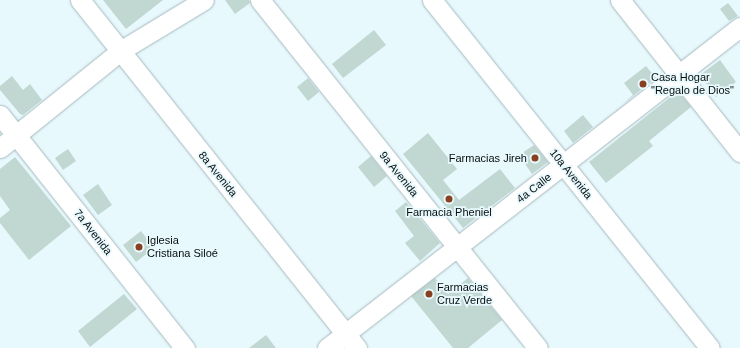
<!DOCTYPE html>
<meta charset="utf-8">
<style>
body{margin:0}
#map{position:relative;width:740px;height:348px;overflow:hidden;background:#e8f9fd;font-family:Arial,sans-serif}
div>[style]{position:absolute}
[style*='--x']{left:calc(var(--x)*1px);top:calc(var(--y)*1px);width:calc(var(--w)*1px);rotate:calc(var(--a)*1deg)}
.building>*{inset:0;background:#c1d7d1}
.roads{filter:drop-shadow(0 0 1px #a5b9be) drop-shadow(0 0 1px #a5b9be)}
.minor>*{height:19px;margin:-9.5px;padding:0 9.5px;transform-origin:9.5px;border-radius:9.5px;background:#fff}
.dots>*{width:11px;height:11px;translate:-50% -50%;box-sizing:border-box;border:2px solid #e8f9fd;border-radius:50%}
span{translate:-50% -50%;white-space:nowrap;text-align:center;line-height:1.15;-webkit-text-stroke:3.5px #e8f9fd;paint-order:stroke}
.poi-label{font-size:11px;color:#070e0f}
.left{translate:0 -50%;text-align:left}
.right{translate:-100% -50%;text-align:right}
.street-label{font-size:11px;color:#070e0f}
</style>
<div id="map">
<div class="building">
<i style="clip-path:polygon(103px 0,163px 0,126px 29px)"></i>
<i style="clip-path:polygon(225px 0,249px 0,250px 3px,235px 14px)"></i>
<i style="clip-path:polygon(728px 3px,738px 16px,729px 21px,720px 9px)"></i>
<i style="clip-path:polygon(374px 30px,386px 45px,343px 78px,332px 64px)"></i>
<i style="clip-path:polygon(720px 60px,736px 82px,716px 97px,700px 75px)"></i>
<i style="clip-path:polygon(646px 66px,656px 78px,623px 104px,633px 95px,624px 83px)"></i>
<i style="clip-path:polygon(12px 76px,23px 90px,30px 84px,42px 100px,23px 115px,20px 114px,0 90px,0 86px)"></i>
<i style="clip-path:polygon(308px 78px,319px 92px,308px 101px,297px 87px)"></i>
<i style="clip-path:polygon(678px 91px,691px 107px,649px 141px,653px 146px,606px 183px,589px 162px)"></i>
<i style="clip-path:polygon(583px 115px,593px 127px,573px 143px,564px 131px)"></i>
<i style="clip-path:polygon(428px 133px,457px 169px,443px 180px,459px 200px,500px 169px,515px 188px,463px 228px,403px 154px)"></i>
<i style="clip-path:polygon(534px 145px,548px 162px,532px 174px,519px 155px)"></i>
<i style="clip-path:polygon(68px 149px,76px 161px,63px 170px,55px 158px)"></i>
<i style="clip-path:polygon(371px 156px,387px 176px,374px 187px,358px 167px)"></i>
<i style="clip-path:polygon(15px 157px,71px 226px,29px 260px,0 223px,0 218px,10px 210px,0 196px,0 169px)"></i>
<i style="clip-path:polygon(98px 184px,112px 205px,98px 215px,83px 195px)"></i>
<i style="clip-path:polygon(406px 202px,440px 243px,420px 261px,405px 243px,414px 236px,395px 211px)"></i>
<i style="clip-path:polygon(141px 231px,154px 248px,136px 262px,123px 245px)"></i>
<i style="clip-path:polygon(435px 278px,448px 294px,468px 278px,502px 320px,468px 348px,453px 348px,411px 296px)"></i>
<i style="clip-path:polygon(124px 294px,137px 309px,90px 347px,78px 331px)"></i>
<i style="clip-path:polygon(266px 335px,276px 348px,249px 348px)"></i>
</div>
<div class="roads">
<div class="minor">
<i style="--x:80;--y:0;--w:445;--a:51.5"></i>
<i style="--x:260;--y:0;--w:445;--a:51.4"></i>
<i style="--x:432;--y:0;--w:445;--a:51.4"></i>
<i style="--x:620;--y:0;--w:194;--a:51.7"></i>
<i style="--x:0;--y:115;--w:298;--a:51.6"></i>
<i style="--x:0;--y:148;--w:154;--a:-38.9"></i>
<i style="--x:120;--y:51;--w:98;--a:-31.3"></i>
<i style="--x:327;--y:348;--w:523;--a:-37.86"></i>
</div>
</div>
<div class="dots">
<i style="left:643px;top:84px;background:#884021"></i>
<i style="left:535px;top:158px;background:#884021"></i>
<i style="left:449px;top:199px;background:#884021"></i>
<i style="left:139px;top:247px;background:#884021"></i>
<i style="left:429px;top:294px;background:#884021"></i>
</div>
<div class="poi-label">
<span class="left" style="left:651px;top:84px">Casa Hogar<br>"Regalo de Dios"</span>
<span class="right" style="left:527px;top:158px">Farmacias Jireh</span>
<span style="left:449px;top:212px">Farmacia Pheniel</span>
<span class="left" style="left:147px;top:247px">Iglesia<br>Cristiana Siloé</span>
<span class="left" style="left:437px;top:294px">Farmacias<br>Cruz Verde</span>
</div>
<div class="street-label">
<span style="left:218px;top:174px;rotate:51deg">8a Avenida</span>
<span style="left:399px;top:174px;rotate:51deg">9a Avenida</span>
<span style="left:571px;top:174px;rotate:51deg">10a Avenida</span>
<span style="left:534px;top:188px;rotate:-38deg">4a Calle</span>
<span style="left:93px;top:232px;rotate:52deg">7a Avenida</span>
</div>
</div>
